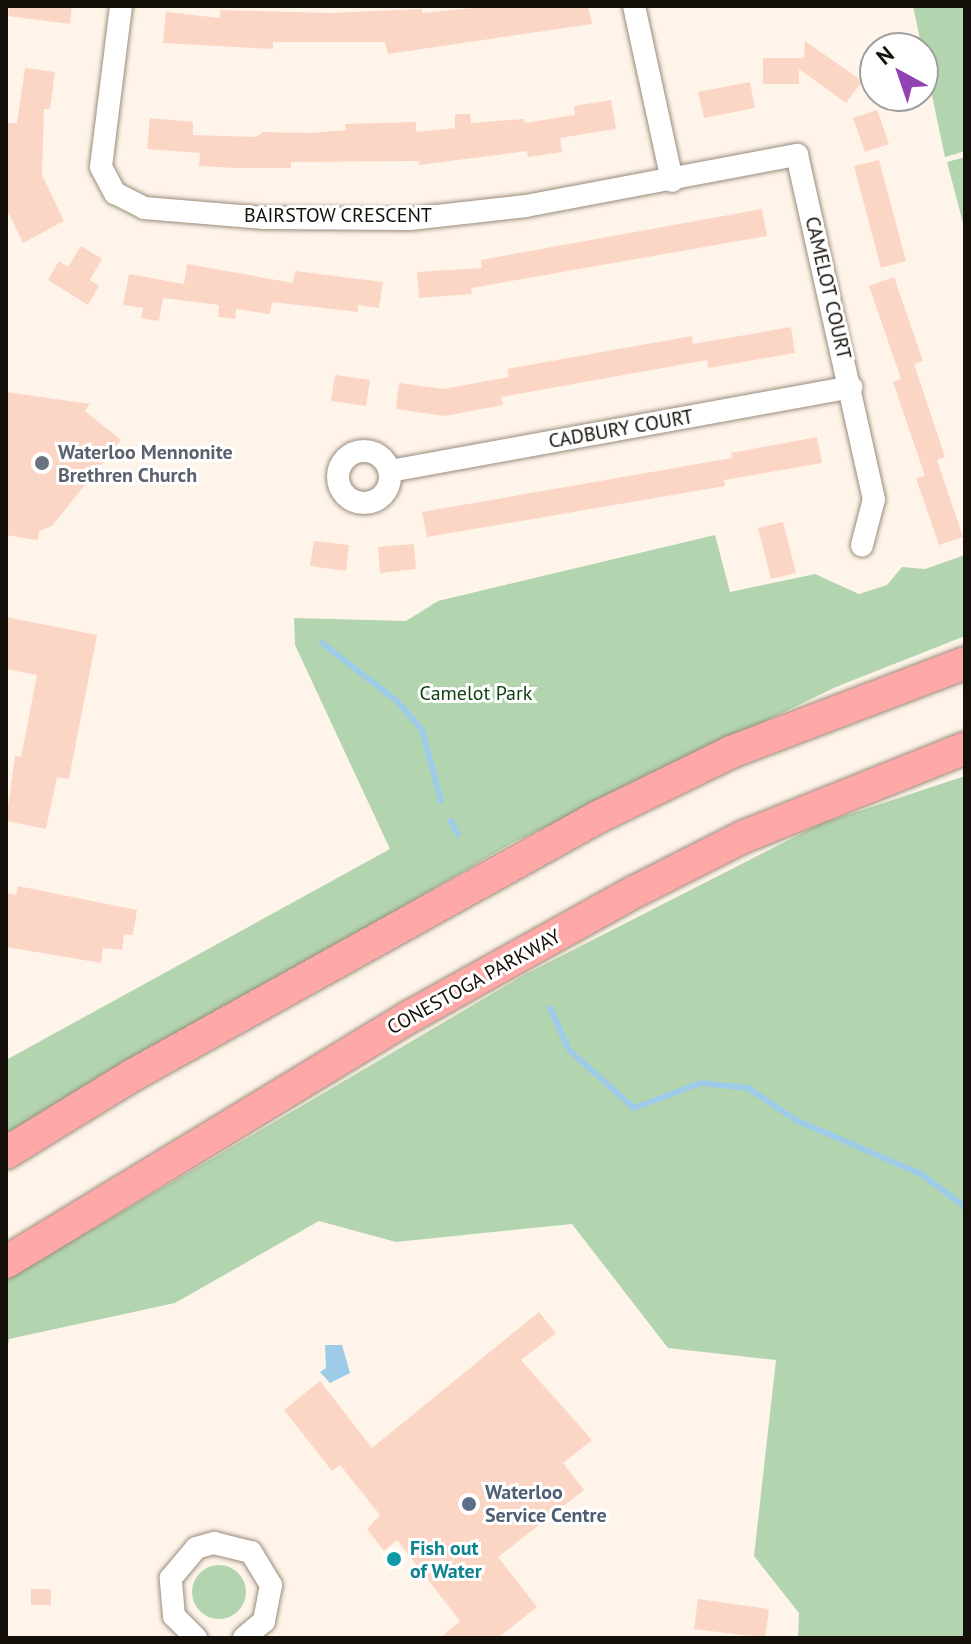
<!DOCTYPE html>
<style>
body{margin:0}
#map{position:relative;width:971px;height:1644px;overflow:hidden;background:#fef4e9;font-family:"PT Sans",sans-serif}
div>[style]{position:absolute}
[style*='--x']{left:calc(var(--x)*1px);top:calc(var(--y)*1px);width:calc(var(--w)*1px);rotate:calc(var(--a)*1deg)}
.green>*{inset:0;background:#b2d5b0}
.round{border-radius:50%}
.water>*{inset:0;background:#9ecbe8}
.stream>*{height:6px;margin:-3px;padding:0 3px;transform-origin:3px;border-radius:3px;background:#9ecbe8}
.building>*{inset:0;background:#fcd6c4}
.roads{filter:drop-shadow(0 0 2px #9b8b7b) drop-shadow(0 0 2px #9b8b7b)}
.minor>*{height:22px;margin:-11px;padding:0 11px;transform-origin:11px;border-radius:11px;background:#fff}
.minor>.ring{margin:-11px;padding:0;box-sizing:content-box;background:none;border:22px solid #fff;border-radius:50%}
.highway>*{height:32px;margin:-16px;padding:0 16px;transform-origin:16px;border-radius:16px;background:#fea8a7}
.dots>*{width:22px;height:22px;translate:-50% -50%;box-sizing:border-box;border:4px solid #fff;border-radius:50%}
span{translate:-50% -50%;white-space:nowrap;text-align:center;line-height:1.15;-webkit-text-stroke:6px #fff;paint-order:stroke}
.street-label{font-size:20px;color:#150f09}
.worship-label{font-size:20px;color:#5b616d;font-weight:700}
.left{translate:0 -50%;text-align:left}
.park-label{font-size:20px;color:#104112}
.service-label{font-size:20px;color:#4e5e75;font-weight:700}
.culture-label{font-size:20px;color:#0d838f;font-weight:700}
.frame{position:absolute;inset:0;border:8px solid #150f09;pointer-events:none}
.north{position:absolute;left:859px;top:32px;width:80px;height:80px;box-sizing:border-box;background:#fff;border:2px solid #a19f9d;border-radius:50%;rotate:320deg;font-size:22px;font-weight:700;line-height:32px;text-align:center;color:#150f09}
.north::after{content:'';display:block;margin:auto;width:28px;height:36px;background:#9242b2;clip-path:polygon(50% 0,100% 100%,50% 72%,0 100%)}
</style>
<div id="map">
<div class="green">
<i style="clip-path:polygon(913px 6px,965px 6px,965px 151px,945px 157px)"></i>
<i style="clip-path:polygon(965px 157px,965px 227px,964px 227px,947px 162px)"></i>
<i style="clip-path:polygon(715px 535px,730px 592px,815px 574px,859px 594px,887px 585px,902px 567px,925px 569px,965px 555px,965px 636px,836px 687px,512px 843px,6px 1137px,6px 1060px,390px 849px,295px 645px,294px 618px,406px 621px,438px 601px)"></i>
<i style="clip-path:polygon(965px 776px,965px 1638px,798px 1638px,799px 1613px,754px 1556px,776px 1360px,668px 1348px,572px 1224px,396px 1242px,319px 1221px,175px 1303px,9px 1339px,6px 1354px,6px 1280px,524px 975px,820px 824px)"></i>
<i class="round" style="left:192px;top:1565px;width:54px;height:54px"></i>
</div>
<div class="water">
<i style="clip-path:polygon(325px 1345px,342px 1345px,350px 1373px,330px 1383px,320px 1372px,326px 1368px)"></i>
</div>
<div class="stream">
<i style="--x:322;--y:643;--w:95;--a:37.7"></i>
<i style="--x:397;--y:701;--w:38;--a:49"></i>
<i style="--x:422;--y:730;--w:73;--a:75"></i>
<i style="--x:451;--y:821;--w:15;--a:62"></i>
<i style="--x:550;--y:1008;--w:46;--a:65.7"></i>
<i style="--x:569;--y:1050;--w:87;--a:41.7"></i>
<i style="--x:634;--y:1108;--w:72;--a:-20.5"></i>
<i style="--x:701;--y:1083;--w:47;--a:6.1"></i>
<i style="--x:748;--y:1088;--w:58;--a:33.7"></i>
<i style="--x:796;--y:1120;--w:136;--a:23.4"></i>
<i style="--x:921;--y:1174;--w:55;--a:36.9"></i>
</div>
<div class="building">
<i style="clip-path:polygon(9px 6px,72px 6px,70px 24px,8px 16px)"></i>
<i style="clip-path:polygon(493px 6px,588px 6px,592px 24px,388px 54px,385px 42px,273px 42px,273px 49px,163px 43px,166px 12px,220px 18px,220px 10px,330px 13px,422px 9px,422px 13px)"></i>
<i style="clip-path:polygon(805px 41px,862px 81px,846px 103px,799px 69px,799px 84px,763px 84px,763px 58px,804px 58px)"></i>
<i style="clip-path:polygon(25px 68px,55px 72px,50px 109px,44px 109px,42px 175px,64px 221px,23px 243px,6px 208px,6px 123px,17px 123px)"></i>
<i style="clip-path:polygon(750px 82px,755px 108px,704px 118px,698px 92px)"></i>
<i style="clip-path:polygon(611px 100px,616px 129px,560px 138px,562px 152px,528px 157px,527px 151px,419px 165px,419px 161px,291px 162px,291px 168px,235px 168px,199px 166px,200px 153px,147px 149px,150px 118px,193px 122px,193px 135px,256px 137px,263px 132px,310px 133px,346px 130px,345px 124px,416px 122px,416px 132px,455px 128px,455px 114px,470px 114px,471px 123px,524px 119px,525px 123px,575px 115px,574px 106px)"></i>
<i style="clip-path:polygon(877px 110px,889px 144px,865px 152px,853px 118px)"></i>
<i style="clip-path:polygon(879px 160px,906px 261px,881px 268px,854px 166px)"></i>
<i style="clip-path:polygon(762px 209px,767px 236px,471px 288px,472px 294px,419px 298px,417px 272px,482px 268px,481px 260px)"></i>
<i style="clip-path:polygon(81px 246px,102px 259px,90px 280px,99px 286px,88px 305px,48px 280px,59px 261px,68px 267px)"></i>
<i style="clip-path:polygon(187px 264px,293px 283px,295px 271px,383px 282px,379px 308px,358px 305px,358px 312px,272px 302px,270px 314px,236px 309px,235px 319px,218px 317px,219px 305px,163px 298px,159px 321px,141px 318px,143px 308px,123px 305px,129px 274px,184px 284px)"></i>
<i style="clip-path:polygon(894px 277px,923px 361px,914px 364px,945px 457px,937px 460px,963px 537px,939px 545px,916px 478px,925px 476px,893px 382px,901px 379px,869px 286px)"></i>
<i style="clip-path:polygon(791px 327px,795px 353px,708px 368px,707px 360px,501px 397px,503px 405px,445px 416px,396px 409px,399px 383px,443px 389px,509px 377px,507px 369px,692px 336px,693px 344px)"></i>
<i style="clip-path:polygon(335px 375px,370px 380px,366px 406px,331px 401px)"></i>
<i style="clip-path:polygon(6px 392px,90px 404px,85px 411px,121px 440px,52px 526px,39px 531px,38px 540px,6px 535px)"></i>
<i style="clip-path:polygon(817px 437px,822px 463px,724px 480px,725px 486px,427px 537px,422px 512px,732px 458px,731px 453px)"></i>
<i style="clip-path:polygon(783px 522px,796px 573px,771px 579px,758px 528px)"></i>
<i style="clip-path:polygon(314px 541px,349px 545px,346px 571px,310px 566px)"></i>
<i style="clip-path:polygon(414px 544px,416px 569px,380px 573px,378px 547px)"></i>
<i style="clip-path:polygon(6px 617px,97px 635px,69px 779px,57px 777px,46px 829px,6px 821px,15px 756px,21px 757px,37px 675px,6px 669px)"></i>
<i style="clip-path:polygon(18px 886px,137px 910px,133px 935px,124px 934px,122px 950px,103px 948px,101px 963px,6px 947px,6px 893px,16px 895px)"></i>
<i style="clip-path:polygon(539px 1312px,556px 1333px,521px 1360px,592px 1440px,563px 1463px,584px 1490px,498px 1557px,537px 1607px,498px 1638px,440px 1638px,460px 1621px,397px 1540px,384px 1551px,367px 1529px,380px 1515px,340px 1465px,332px 1471px,284px 1410px,320px 1381px,372px 1448px)"></i>
<i style="clip-path:polygon(31px 1589px,51px 1589px,51px 1605px,31px 1605px)"></i>
<i style="clip-path:polygon(698px 1599px,769px 1609px,765px 1638px,694px 1629px)"></i>
</div>
<div class="roads">
<div class="minor">
<i style="--x:121;--y:6;--w:162;--a:97.1"></i>
<i style="--x:101;--y:167;--w:30;--a:62"></i>
<i style="--x:115;--y:193;--w:33;--a:27"></i>
<i style="--x:144;--y:208;--w:121;--a:4.7"></i>
<i style="--x:265;--y:218;--w:145;--a:0.4"></i>
<i style="--x:410;--y:219;--w:117;--a:-6.4"></i>
<i style="--x:526;--y:206;--w:276;--a:-10.7"></i>
<i style="--x:797;--y:155;--w:353;--a:77.4"></i>
<i style="--x:874;--y:499;--w:48;--a:104.6"></i>
<i style="--x:634;--y:6;--w:179;--a:77.7"></i>
<i class="ring" style="left:338px;top:451px;width:30px;height:30px"></i>
<i style="--x:390;--y:471;--w:469;--a:-10.3"></i>
<i style="--x:196;--y:1638;--w:31;--a:-135"></i>
<i style="--x:174;--y:1616;--w:38;--a:-95"></i>
<i style="--x:171;--y:1578;--w:39;--a:-50"></i>
<i style="--x:196;--y:1548;--w:19;--a:-16"></i>
<i style="--x:214;--y:1543;--w:38;--a:14"></i>
<i style="--x:251;--y:1552;--w:39;--a:59"></i>
<i style="--x:271;--y:1585;--w:37;--a:101"></i>
<i style="--x:264;--y:1621;--w:26;--a:140"></i>
</div>
<div class="highway">
<i style="--x:6;--y:1153;--w:149;--a:-31.6"></i>
<i style="--x:133;--y:1075;--w:532;--a:-29.02"></i>
<i style="--x:598;--y:817;--w:148;--a:-26"></i>
<i style="--x:731;--y:752;--w:250;--a:-20.8"></i>
<i style="--x:6;--y:1262;--w:474;--a:-31.3"></i>
<i style="--x:411;--y:1016;--w:255;--a:-29.1"></i>
<i style="--x:634;--y:892;--w:122;--a:-26.8"></i>
<i style="--x:743;--y:837;--w:239;--a:-21.8"></i>
</div>
</div>
<div class="dots">
<i style="left:42px;top:463px;background:#6b7280"></i>
<i style="left:469px;top:1504px;background:#5c6f8a"></i>
<i style="left:394px;top:1559px;background:#0f9aa8"></i>
</div>
<div class="street-label">
<span style="left:338px;top:215px">BAIRSTOW CRESCENT</span>
<span style="left:828px;top:288px;rotate:77deg">CAMELOT COURT</span>
<span style="left:621px;top:429px;rotate:-10deg">CADBURY COURT</span>
<span style="left:474px;top:982px;rotate:-29deg">CONESTOGA PARKWAY</span>
</div>
<div class="worship-label">
<span class="left" style="left:58px;top:464px">Waterloo Mennonite<br>Brethren Church</span>
</div>
<div class="park-label">
<span style="left:476px;top:693px">Camelot Park</span>
</div>
<div class="service-label">
<span class="left" style="left:485px;top:1504px">Waterloo<br>Service Centre</span>
</div>
<div class="culture-label">
<span class="left" style="left:410px;top:1560px">Fish out<br>of Water</span>
</div>
<div class="frame"></div>
<div class="north">N</div>
</div>
